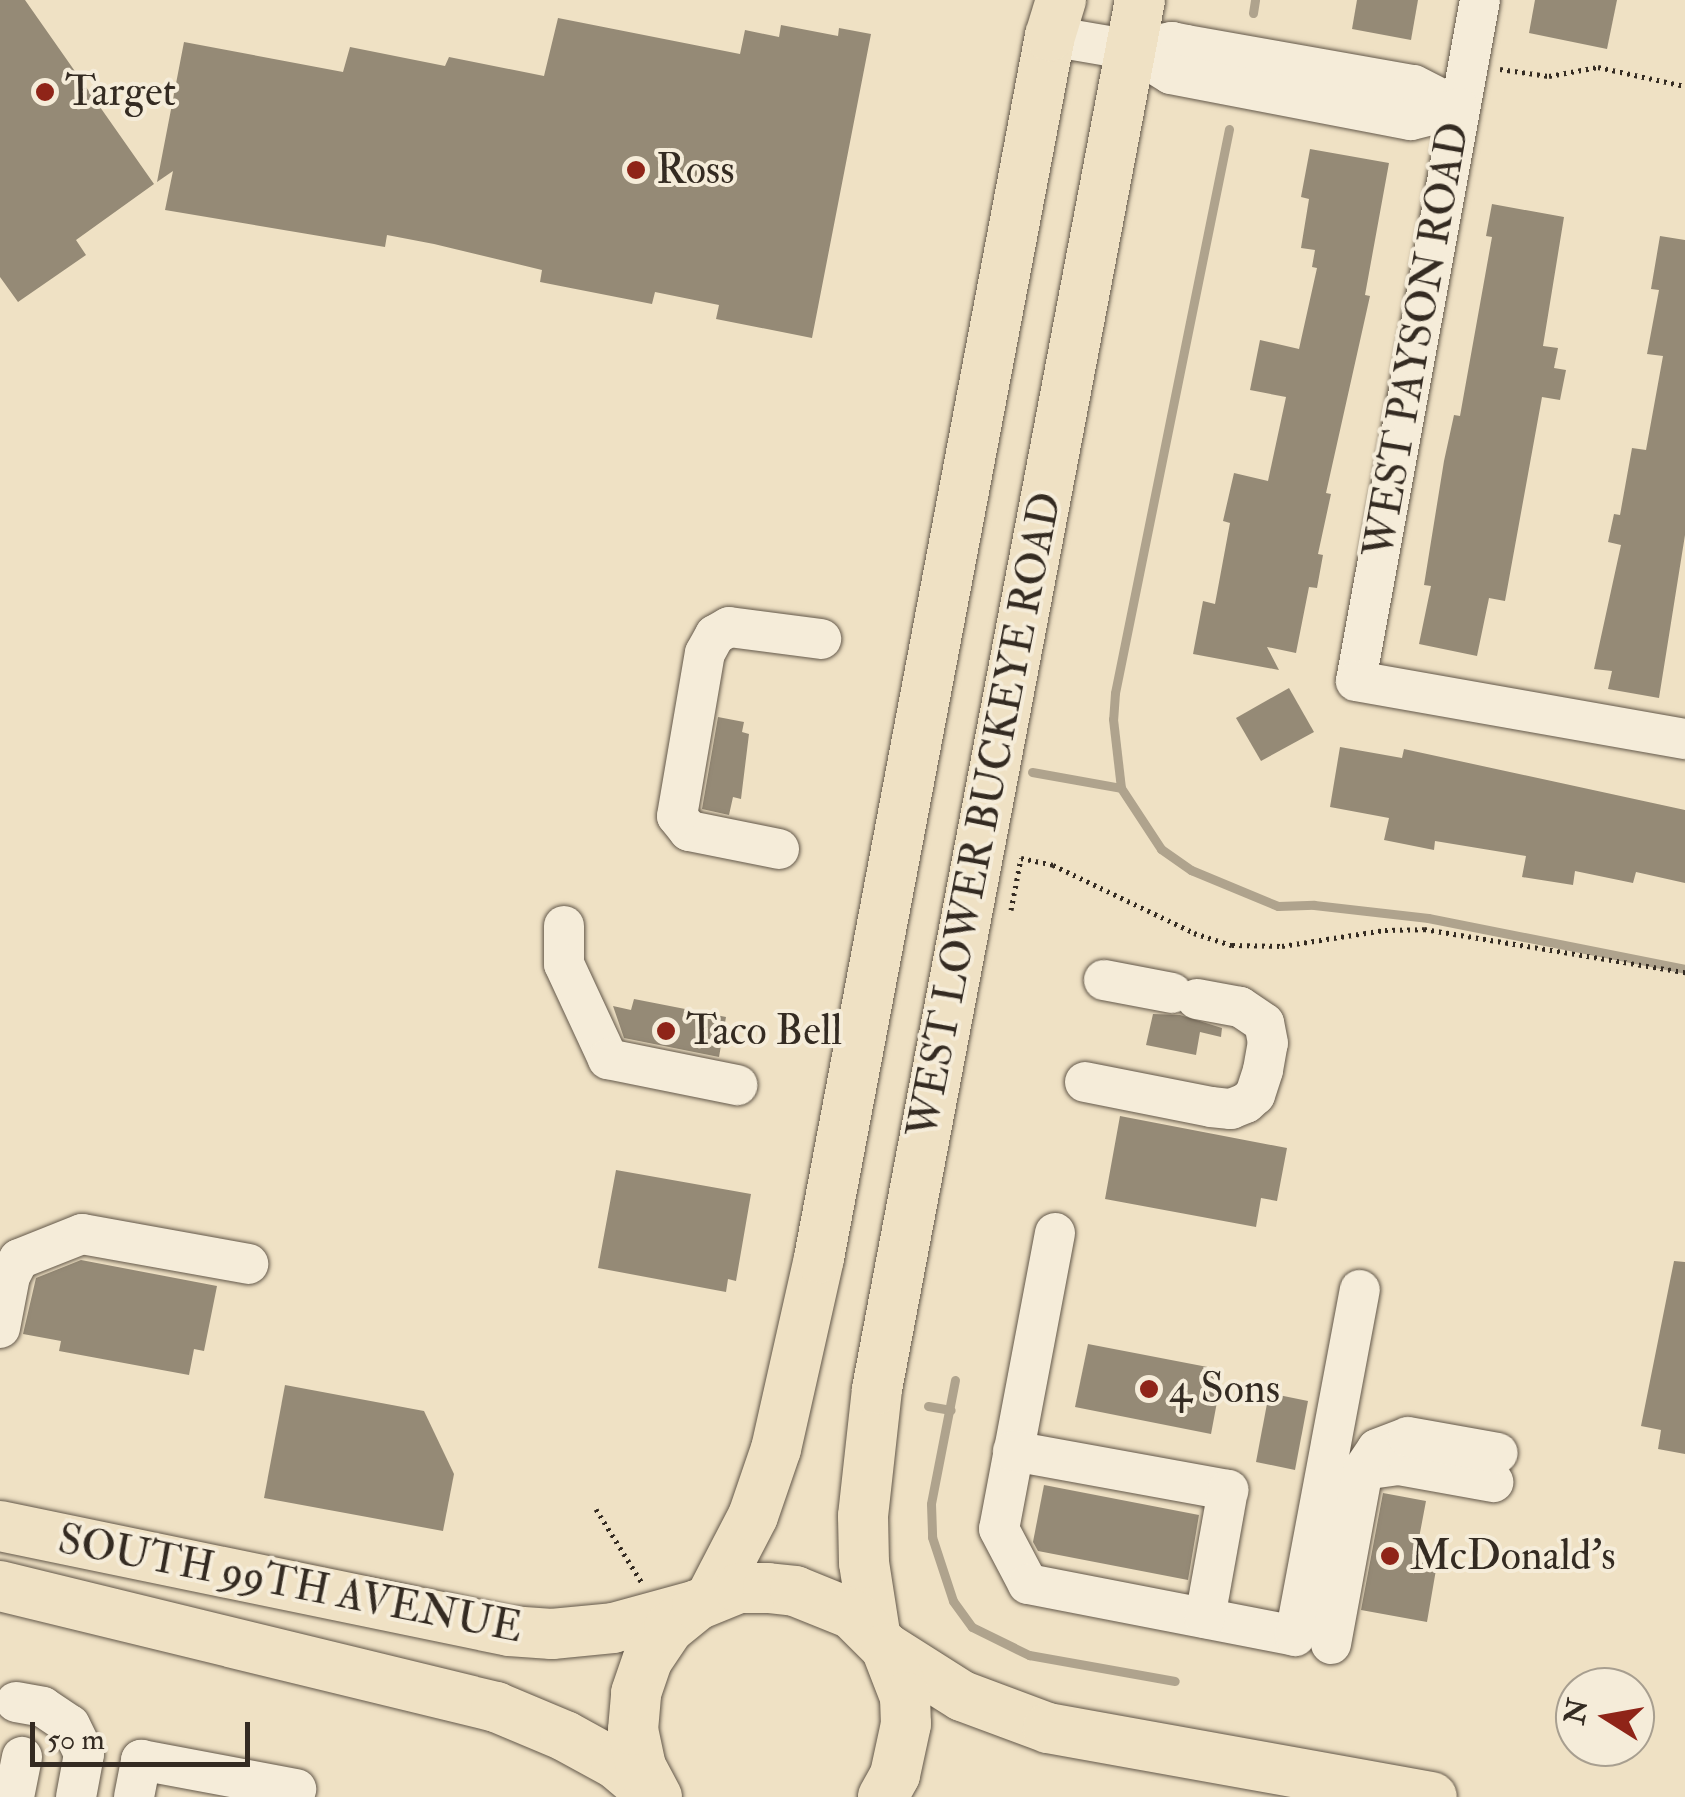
<!DOCTYPE html>
<style>
body{margin:0}
#map{position:relative;width:1685px;height:1797px;overflow:hidden;background:#efe1c4;font-family:"IM FELL Double Pica",serif}
div>[style]{position:absolute}
[style*='--x']{left:calc(var(--x)*1px);top:calc(var(--y)*1px);width:calc(var(--w)*1px);rotate:calc(var(--a)*1deg)}
.stream>*{height:9px;margin:-4.5px;padding:0 4.5px;transform-origin:4.5px;border-radius:4.5px;background:#afa38d}
.building>*{inset:0;background:#958a76}
.path>*{height:5px;margin-top:-2.5px;transform-origin:0;background:repeating-linear-gradient(90deg,#342b22 0 2.5px,transparent 0 7.5px)}
.roads{filter:drop-shadow(0 0 2px #63584a) drop-shadow(0 0 2px #63584a)}
.minor>*{height:40px;margin:-20px;padding:0 20px;transform-origin:20px;border-radius:20px;background:#f5ecd9}
.major>*{height:50px;margin:-25px;padding:0 25px;transform-origin:25px;border-radius:25px;background:#efe1c4}
.dots>*{width:28px;height:28px;translate:-50% -50%;box-sizing:border-box;border:5px solid #f5ecd9;border-radius:50%}
span{translate:-50% -50%;white-space:nowrap;text-align:center;line-height:1.15;-webkit-text-stroke:8px #f5ecd9;paint-order:stroke}
.poi-label{font-size:42px;color:#342b22}
.left{translate:0 -50%;text-align:left}
.street-label{font-size:42px;color:#342b22}
.north{position:absolute;left:1555px;top:1667px;width:100px;height:100px;box-sizing:border-box;background:#f5ecd9;border:2px solid #a89f90;border-radius:50%;rotate:281deg;font-size:28px;font-weight:700;line-height:40px;text-align:center;color:#342b22}
.north::after{content:'';display:block;margin:auto;width:35px;height:45px;background:#8f2418;clip-path:polygon(50% 0,100% 100%,50% 72%,0 100%)}
.scale{position:absolute;left:30px;top:1722px;width:220px;height:45px;box-sizing:border-box;border:5px solid #342b22;border-top:0;padding-left:12px;font-size:30px;line-height:35px;white-space:nowrap;color:#342b22;-webkit-text-stroke:8px #f5ecd9;paint-order:stroke}
</style>
<div id="map">
<div class="stream">
<i style="--x:1253;--y:13;--w:13;--a:-81"></i>
<i style="--x:1229;--y:129;--w:575;--a:101.43"></i>
<i style="--x:1115;--y:693;--w:26;--a:94"></i>
<i style="--x:1113;--y:719;--w:69;--a:83.4"></i>
<i style="--x:1121;--y:788;--w:73;--a:56.7"></i>
<i style="--x:1161;--y:849;--w:37;--a:35"></i>
<i style="--x:1191;--y:870;--w:94;--a:22.5"></i>
<i style="--x:1278;--y:906;--w:36;--a:-2"></i>
<i style="--x:1314;--y:905;--w:115;--a:6.5"></i>
<i style="--x:1428;--y:918;--w:262;--a:11.2"></i>
<i style="--x:1032;--y:772;--w:90;--a:10.2"></i>
<i style="--x:955;--y:1380;--w:126;--a:101"></i>
<i style="--x:931;--y:1504;--w:33;--a:88"></i>
<i style="--x:932;--y:1537;--w:67;--a:71.8"></i>
<i style="--x:953;--y:1601;--w:32;--a:54"></i>
<i style="--x:972;--y:1627;--w:64;--a:26.2"></i>
<i style="--x:1029;--y:1655;--w:148;--a:10.1"></i>
<i style="--x:928;--y:1406;--w:23;--a:10"></i>
</div>
<div class="building">
<i style="clip-path:polygon(0 0,25px 0,154px 184px,76px 240px,86px 255px,18px 302px,0 277px)"></i>
<i style="clip-path:polygon(1357px 0,1418px 0,1411px 40px,1352px 29px)"></i>
<i style="clip-path:polygon(1535px 0,1617px 0,1607px 49px,1529px 33px)"></i>
<i style="clip-path:polygon(558px 18px,740px 54px,745px 30px,779px 37px,781px 25px,838px 36px,839px 28px,871px 34px,812px 338px,716px 319px,719px 305px,655px 292px,652px 304px,540px 282px,542px 270px,434px 244px,387px 235px,385px 247px,165px 210px,173px 171px,157px 182px,184px 42px,343px 72px,350px 47px,445px 66px,449px 57px,544px 76px)"></i>
<i style="clip-path:polygon(1310px 149px,1389px 163px,1365px 295px,1370px 296px,1326px 493px,1331px 494px,1318px 554px,1323px 555px,1317px 588px,1309px 587px,1296px 653px,1267px 647px,1279px 670px,1193px 654px,1203px 601px,1215px 604px,1230px 523px,1223px 521px,1234px 473px,1268px 481px,1286px 397px,1250px 390px,1260px 340px,1299px 349px,1317px 268px,1312px 267px,1315px 250px,1301px 248px,1309px 199px,1301px 197px)"></i>
<i style="clip-path:polygon(1492px 204px,1564px 217px,1543px 346px,1558px 348px,1554px 368px,1566px 370px,1560px 400px,1542px 397px,1505px 601px,1489px 598px,1477px 656px,1419px 644px,1431px 586px,1424px 585px,1444px 461px,1454px 415px,1460px 416px,1492px 237px,1486px 236px)"></i>
<i style="clip-path:polygon(1660px 236px,1685px 240px,1685px 535px,1659px 698px,1608px 689px,1612px 671px,1594px 669px,1621px 545px,1608px 542px,1614px 514px,1620px 515px,1632px 448px,1646px 450px,1663px 356px,1647px 354px,1659px 290px,1651px 289px)"></i>
<i style="clip-path:polygon(1289px 688px,1314px 732px,1261px 761px,1236px 718px)"></i>
<i style="clip-path:polygon(718px 717px,744px 722px,742px 732px,749px 734px,741px 799px,733px 797px,729px 815px,702px 809px)"></i>
<i style="clip-path:polygon(1340px 747px,1402px 758px,1404px 749px,1685px 810px,1685px 883px,1636px 872px,1633px 883px,1575px 871px,1573px 885px,1522px 877px,1526px 856px,1435px 841px,1434px 850px,1384px 840px,1389px 818px,1330px 807px)"></i>
<i style="clip-path:polygon(634px 999px,726px 1017px,719px 1057px,624px 1038px,613px 1006px,631px 1010px)"></i>
<i style="clip-path:polygon(1153px 1014px,1180px 1015px,1222px 1028px,1221px 1037px,1200px 1032px,1196px 1055px,1146px 1045px)"></i>
<i style="clip-path:polygon(1120px 1116px,1287px 1148px,1277px 1201px,1261px 1198px,1256px 1227px,1105px 1199px)"></i>
<i style="clip-path:polygon(616px 1170px,751px 1194px,736px 1281px,728px 1279px,726px 1292px,598px 1268px)"></i>
<i style="clip-path:polygon(81px 1260px,217px 1286px,204px 1351px,194px 1349px,189px 1375px,59px 1351px,61px 1341px,23px 1334px,36px 1278px)"></i>
<i style="clip-path:polygon(1674px 1261px,1685px 1262px,1685px 1454px,1658px 1449px,1661px 1430px,1641px 1426px)"></i>
<i style="clip-path:polygon(1088px 1344px,1223px 1370px,1211px 1434px,1075px 1407px)"></i>
<i style="clip-path:polygon(285px 1385px,424px 1411px,454px 1474px,443px 1531px,264px 1498px)"></i>
<i style="clip-path:polygon(1269px 1393px,1308px 1401px,1295px 1470px,1256px 1462px)"></i>
<i style="clip-path:polygon(1044px 1485px,1199px 1515px,1188px 1580px,1038px 1551px,1033px 1542px)"></i>
<i style="clip-path:polygon(1383px 1493px,1426px 1501px,1416px 1554px,1438px 1558px,1427px 1622px,1361px 1610px)"></i>
</div>
<div class="path">
<i style="--x:1500;--y:69;--w:49;--a:8.1"></i>
<i style="--x:1549;--y:76;--w:50;--a:-10.4"></i>
<i style="--x:1598;--y:67;--w:89;--a:12.3"></i>
<i style="--x:1011;--y:910;--w:53;--a:-79.1"></i>
<i style="--x:1021;--y:858;--w:33;--a:12"></i>
<i style="--x:1053;--y:865;--w:157;--a:25.7"></i>
<i style="--x:1194;--y:933;--w:40;--a:18"></i>
<i style="--x:1232;--y:945;--w:50;--a:1.1"></i>
<i style="--x:1282;--y:946;--w:104;--a:-8.8"></i>
<i style="--x:1385;--y:930;--w:39;--a:-1"></i>
<i style="--x:1424;--y:929;--w:265;--a:9.4"></i>
<i style="--x:596;--y:1509;--w:87;--a:58.1"></i>
</div>
<div class="roads">
<div class="minor">
<i style="--x:1480;--y:0;--w:692;--a:100.32"></i>
<i style="--x:1356;--y:681;--w:334;--a:10"></i>
<i style="--x:1050;--y:36;--w:83;--a:9.7"></i>
<i style="--x:1132;--y:50;--w:41;--a:-11.3"></i>
<i style="--x:1172;--y:42;--w:14;--a:12"></i>
<i style="--x:1186;--y:45;--w:231;--a:10"></i>
<i style="--x:1414;--y:85;--w:51;--a:27.1"></i>
<i style="--x:1132;--y:50;--w:46;--a:31.6"></i>
<i style="--x:1171;--y:74;--w:244;--a:10.9"></i>
<i style="--x:1411;--y:120;--w:49;--a:-14"></i>
<i style="--x:779;--y:849;--w:92;--a:-168.7"></i>
<i style="--x:689;--y:831;--w:19;--a:-129"></i>
<i style="--x:677;--y:816;--w:165;--a:-80.3"></i>
<i style="--x:705;--y:653;--w:21;--a:-61"></i>
<i style="--x:715;--y:635;--w:16;--a:-30"></i>
<i style="--x:729;--y:627;--w:93;--a:7.4"></i>
<i style="--x:564;--y:926;--w:38;--a:90"></i>
<i style="--x:564;--y:964;--w:105;--a:65.1"></i>
<i style="--x:608;--y:1059;--w:132;--a:11.4"></i>
<i style="--x:1104;--y:980;--w:69;--a:10.8"></i>
<i style="--x:1085;--y:1082;--w:128;--a:11.2"></i>
<i style="--x:1211;--y:1107;--w:20;--a:6"></i>
<i style="--x:1231;--y:1109;--w:16;--a:-22"></i>
<i style="--x:1246;--y:1103;--w:12;--a:-42"></i>
<i style="--x:1255;--y:1095;--w:26;--a:-72"></i>
<i style="--x:1263;--y:1070;--w:27;--a:-80"></i>
<i style="--x:1268;--y:1043;--w:20;--a:-101"></i>
<i style="--x:1264;--y:1023;--w:29;--a:-146"></i>
<i style="--x:1240;--y:1007;--w:44;--a:-169.5"></i>
<i style="--x:1055;--y:1233;--w:301;--a:100.7"></i>
<i style="--x:999;--y:1529;--w:62;--a:62.2"></i>
<i style="--x:1028;--y:1584;--w:272;--a:11"></i>
<i style="--x:1295;--y:1636;--w:352;--a:-79.4"></i>
<i style="--x:0;--y:1328;--w:53;--a:-79.1"></i>
<i style="--x:10;--y:1276;--w:19;--a:-62"></i>
<i style="--x:19;--y:1259;--w:68;--a:-21.6"></i>
<i style="--x:82;--y:1234;--w:169;--a:10.2"></i>
<i style="--x:1013;--y:1451;--w:219;--a:10.3"></i>
<i style="--x:1228;--y:1490;--w:130;--a:100.2"></i>
<i style="--x:1363;--y:1470;--w:36;--a:-8"></i>
<i style="--x:1399;--y:1465;--w:96;--a:10.3"></i>
<i style="--x:1331;--y:1644;--w:177;--a:-79.6"></i>
<i style="--x:1363;--y:1470;--w:25;--a:-56"></i>
<i style="--x:1377;--y:1449;--w:33;--a:-21"></i>
<i style="--x:1408;--y:1437;--w:91;--a:10.1"></i>
<i style="--x:16;--y:1702;--w:27;--a:10"></i>
<i style="--x:43;--y:1707;--w:32;--a:34"></i>
<i style="--x:70;--y:1725;--w:32;--a:64"></i>
<i style="--x:84;--y:1754;--w:44;--a:100.5"></i>
<i style="--x:14;--y:1797;--w:41;--a:-78.7"></i>
<i style="--x:134;--y:1797;--w:38;--a:-79"></i>
<i style="--x:141;--y:1760;--w:158;--a:10.6"></i>
</div>
<div class="major">
<i style="--x:0;--y:1526;--w:520;--a:11.66"></i>
<i style="--x:509;--y:1631;--w:43;--a:4"></i>
<i style="--x:552;--y:1634;--w:61;--a:-5.6"></i>
<i style="--x:613;--y:1628;--w:87;--a:-15.3"></i>
<i style="--x:0;--y:1586;--w:511;--a:13.71"></i>
<i style="--x:496;--y:1707;--w:75;--a:22.8"></i>
<i style="--x:565;--y:1736;--w:58;--a:28.8"></i>
<i style="--x:616;--y:1764;--w:51;--a:40.2"></i>
<i style="--x:711;--y:1597;--w:91;--a:-62.6"></i>
<i style="--x:753;--y:1516;--w:71;--a:-71.1"></i>
<i style="--x:776;--y:1449;--w:196;--a:-77.3"></i>
<i style="--x:819;--y:1258;--w:1244;--a:-79.3"></i>
<i style="--x:1050;--y:36;--w:38;--a:-73"></i>
<i style="--x:875;--y:1633;--w:71;--a:-98.9"></i>
<i style="--x:864;--y:1563;--w:47;--a:-91.2"></i>
<i style="--x:863;--y:1516;--w:128;--a:-83.7"></i>
<i style="--x:877;--y:1389;--w:1414;--a:-79.28"></i>
<i style="--x:886;--y:1648;--w:90;--a:32.3"></i>
<i style="--x:962;--y:1696;--w:92;--a:20.4"></i>
<i style="--x:1048;--y:1728;--w:390;--a:10.2"></i>
<i style="--x:657;--y:1797;--w:34;--a:-118"></i>
<i style="--x:641;--y:1767;--w:38;--a:-102"></i>
<i style="--x:633;--y:1730;--w:37;--a:-85"></i>
<i style="--x:636;--y:1693;--w:36;--a:-71"></i>
<i style="--x:648;--y:1659;--w:37;--a:-56"></i>
<i style="--x:669;--y:1628;--w:36;--a:-39"></i>
<i style="--x:697;--y:1605;--w:45;--a:-22"></i>
<i style="--x:739;--y:1588;--w:29;--a:0"></i>
<i style="--x:768;--y:1588;--w:27;--a:6"></i>
<i style="--x:795;--y:1591;--w:61;--a:22"></i>
<i style="--x:852;--y:1614;--w:48;--a:45"></i>
<i style="--x:886;--y:1648;--w:53;--a:68.8"></i>
<i style="--x:905;--y:1697;--w:27;--a:88"></i>
<i style="--x:906;--y:1724;--w:52;--a:102.2"></i>
<i style="--x:895;--y:1775;--w:25;--a:119"></i>
</div>
</div>
<div class="dots">
<i style="left:45px;top:92px;background:#8f2418"></i>
<i style="left:636px;top:170px;background:#8f2418"></i>
<i style="left:666px;top:1031px;background:#8f2418"></i>
<i style="left:1149px;top:1389px;background:#8f2418"></i>
<i style="left:1390px;top:1556px;background:#8f2418"></i>
</div>
<div class="poi-label">
<span class="left" style="left:65px;top:92px">Target</span>
<span class="left" style="left:656px;top:170px">Ross</span>
<span class="left" style="left:686px;top:1031px">Taco Bell</span>
<span class="left" style="left:1169px;top:1389px">4 Sons</span>
<span class="left" style="left:1410px;top:1556px">McDonald's</span>
</div>
<div class="street-label">
<span style="left:1417px;top:340px;rotate:-80deg">WEST PAYSON ROAD</span>
<span style="left:985px;top:815px;rotate:-79deg">WEST LOWER BUCKEYE ROAD</span>
<span style="left:290px;top:1584px;rotate:11deg">SOUTH 99TH AVENUE</span>
</div>
<div class="north">N</div>
<div class="scale">50 m</div>
</div>
